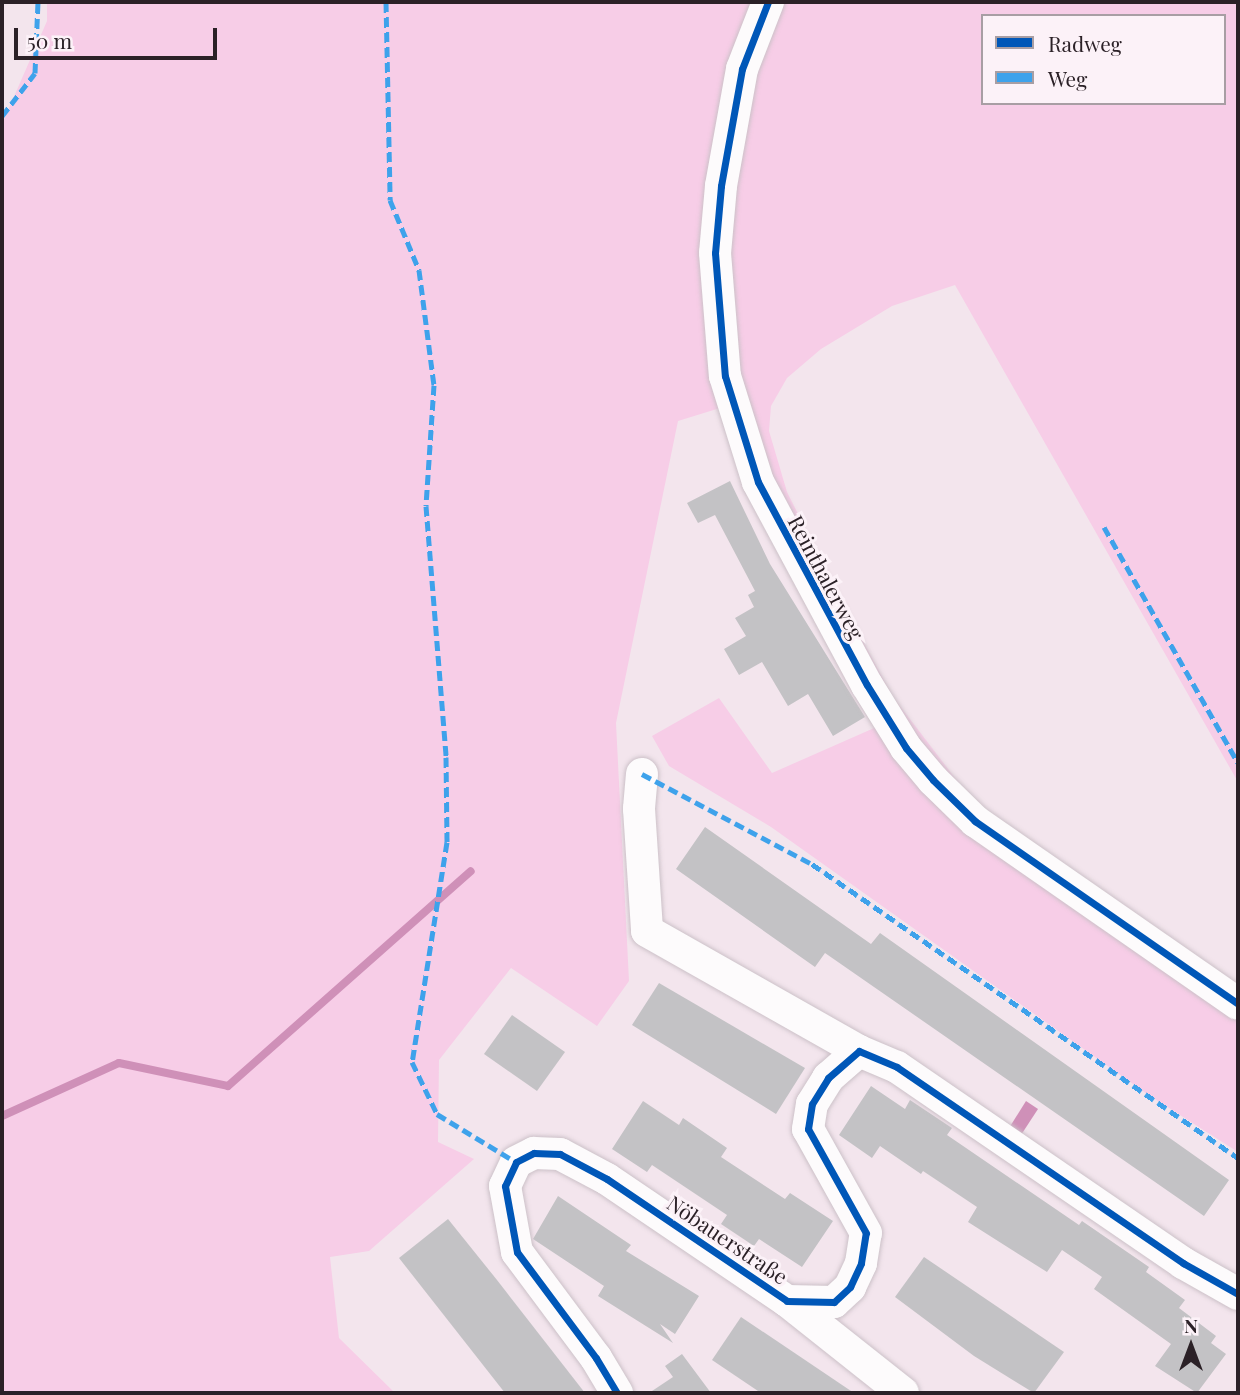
<!DOCTYPE html>
<meta charset="utf-8">
<style>
body{margin:0}
#map{position:relative;width:1240px;height:1395px;overflow:hidden;background:#f3e5ed;font-family:"Playfair Display",serif}
div>[style]{position:absolute}
[style*='--x']{left:calc(var(--x)*1px);top:calc(var(--y)*1px);width:calc(var(--w)*1px);rotate:calc(var(--a)*1deg)}
.green>*{inset:0;background:#f7cde7}
.water>*{inset:0;background:#cf90b8}
.stream>*{height:8px;margin:-4px;padding:0 4px;transform-origin:4px;border-radius:4px;background:#cf90b8}
.building>*{inset:0;background:#c3c2c5}
.roads{filter:drop-shadow(0 0 2px #ccc1c8) drop-shadow(0 0 2px #ccc1c8)}
.minor>*{height:32px;margin:-16px;padding:0 16px;transform-origin:16px;border-radius:16px;background:#fdfbfc}
.quiet>*{height:5px;margin-top:-2.5px;transform-origin:0;background:repeating-linear-gradient(90deg,#3ea2eb 0 10px,transparent 0 15px)}
.cycleway>*{height:7px;margin:-3.5px;padding:0 3.5px;transform-origin:3.5px;border-radius:3.5px;background:#0057b8}
span{translate:-50% -50%;white-space:nowrap;text-align:center;line-height:1.15;-webkit-text-stroke:6px #fcf2f8;paint-order:stroke}
.street-label{font-size:21px;color:#2b2127}
.frame{position:absolute;inset:0;border:4px solid #2b2127;pointer-events:none}
.legend{position:absolute;left:981px;top:14px;width:245px;height:91px;box-sizing:border-box;background:#fcf2f8;border:2px solid #a89ea4;margin:0;padding:9px 12px;list-style:none;font-size:21px;color:#2b2127}
.legend li{display:flex;align-items:center;gap:14px;height:35px}
.legend b{width:35px;border:2px solid #a89ea4}
.north{position:absolute;left:1156px;top:1311px;width:70px;height:70px;-webkit-text-stroke:5px #fcf2f8;paint-order:stroke;rotate:0deg;font-size:19px;font-weight:700;line-height:28px;text-align:center;color:#2b2127}
.north::after{content:'';display:block;margin:auto;width:24px;height:32px;background:#2b2127;clip-path:polygon(50% 0,100% 100%,50% 72%,0 100%)}
.scale{position:absolute;left:14px;top:28px;width:203px;height:32px;box-sizing:border-box;border:4px solid #2b2127;border-top:0;padding-left:9px;font-size:21px;line-height:24px;white-space:nowrap;color:#2b2127;-webkit-text-stroke:5px #fcf2f8;paint-order:stroke}
</style>
<div id="map">
<div class="green">
<i style="clip-path:polygon(47px 2px,759px 2px,735px 67px,720px 408px,678px 421px,616px 723px,629px 981px,597px 1026px,511px 968px,439px 1060px,438px 1142px,474px 1159px,369px 1251px,330px 1257px,339px 1338px,395px 1393px,2px 1393px,2px 124px,47px 21px)"></i>
<i style="clip-path:polygon(evenodd,780px 2px,1238px 2px,1238px 782px,955px 285px,892px 306px,821px 349px,787px 378px,771px 406px,769px 431px,787px 492px,845px 608px,893px 697px,968px 795px,961px 801px,841px 628px,738px 403px,724px 248px,758px 63px,780px 2px,983px 16px,1224px 16px,1224px 103px,983px 103px,983px 16px)"></i>
<i style="clip-path:polygon(719px 698px,772px 773px,881px 725px,907px 763px,1238px 1014px,1238px 1152px,1147px 1094px,771px 827px,669px 766px,652px 736px)"></i>
</div>
<div class="water">
<i style="clip-path:polygon(1026px 1101px,1038px 1109px,1021px 1135px,1009px 1128px)"></i>
</div>
<div class="stream">
<i style="--x:2;--y:1116;--w:128;--a:-24.4"></i>
<i style="--x:119;--y:1063;--w:111;--a:11.9"></i>
<i style="--x:228;--y:1086;--w:324;--a:-41.5"></i>
</div>
<div class="building">
<i style="clip-path:polygon(730px 481px,770px 564px,865px 717px,833px 736px,808px 694px,788px 706px,762px 662px,739px 675px,724px 649px,746px 636px,735px 618px,754px 607px,748px 595px,755px 591px,715px 515px,698px 523px,687px 503px)"></i>
<i style="clip-path:polygon(705px 827px,871px 944px,880px 933px,1229px 1180px,1204px 1216px,825px 953px,815px 967px,676px 869px)"></i>
<i style="clip-path:polygon(659px 983px,805px 1068px,776px 1114px,632px 1025px)"></i>
<i style="clip-path:polygon(512px 1015px,565px 1052px,537px 1091px,484px 1054px)"></i>
<i style="clip-path:polygon(871px 1086px,905px 1109px,910px 1100px,952px 1128px,947px 1135px,1079px 1225px,1082px 1221px,1149px 1267px,1146px 1272px,1185px 1300px,1179px 1308px,1216px 1336px,1211px 1343px,1226px 1354px,1197px 1393px,1155px 1366px,1171px 1344px,1094px 1289px,1102px 1277px,1062px 1250px,1047px 1272px,968px 1222px,977px 1207px,923px 1171px,921px 1174px,880px 1146px,872px 1158px,839px 1135px)"></i>
<i style="clip-path:polygon(643px 1101px,679px 1125px,683px 1118px,727px 1148px,721px 1157px,785px 1199px,790px 1193px,833px 1221px,802px 1267px,759px 1239px,754px 1246px,721px 1224px,727px 1215px,652px 1165px,647px 1172px,612px 1149px)"></i>
<i style="clip-path:polygon(558px 1196px,631px 1245px,626px 1251px,699px 1296px,675px 1334px,660px 1324px,673px 1343px,598px 1296px,604px 1286px,533px 1239px)"></i>
<i style="clip-path:polygon(448px 1219px,497px 1280px,585px 1393px,505px 1393px,399px 1258px)"></i>
<i style="clip-path:polygon(924px 1257px,1064px 1352px,1034px 1393px,974px 1356px,895px 1297px)"></i>
<i style="clip-path:polygon(741px 1317px,811px 1364px,854px 1393px,761px 1393px,712px 1360px)"></i>
<i style="clip-path:polygon(682px 1354px,711px 1393px,649px 1393px,673px 1377px,665px 1366px)"></i>
</div>
<div class="roads">
<div class="minor">
<i style="--x:768;--y:2;--w:72;--a:111.2"></i>
<i style="--x:742;--y:69;--w:119;--a:100.2"></i>
<i style="--x:721;--y:186;--w:67;--a:95.1"></i>
<i style="--x:715;--y:253;--w:123;--a:85.4"></i>
<i style="--x:725;--y:376;--w:111;--a:72.7"></i>
<i style="--x:758;--y:482;--w:230;--a:61.8"></i>
<i style="--x:867;--y:685;--w:74;--a:58.2"></i>
<i style="--x:906;--y:748;--w:42;--a:49.8"></i>
<i style="--x:933;--y:780;--w:59;--a:44.3"></i>
<i style="--x:975;--y:821;--w:320;--a:34.8"></i>
<i style="--x:642;--y:774;--w:35;--a:95"></i>
<i style="--x:639;--y:809;--w:122;--a:86.2"></i>
<i style="--x:647;--y:931;--w:244;--a:29.5"></i>
<i style="--x:859;--y:1051;--w:41;--a:22.8"></i>
<i style="--x:897;--y:1067;--w:347;--a:34.4"></i>
<i style="--x:1183;--y:1263;--w:63;--a:29.4"></i>
<i style="--x:787;--y:1301;--w:148;--a:38.4"></i>
<i style="--x:617;--y:1393;--w:41;--a:-121"></i>
<i style="--x:596;--y:1358;--w:132;--a:-126.7"></i>
<i style="--x:517;--y:1252;--w:67;--a:-100.3"></i>
<i style="--x:505;--y:1186;--w:26;--a:-65"></i>
<i style="--x:516;--y:1162;--w:20;--a:-27"></i>
<i style="--x:534;--y:1153;--w:26;--a:2"></i>
<i style="--x:560;--y:1154;--w:53;--a:28"></i>
<i style="--x:607;--y:1179;--w:217;--a:34.1"></i>
<i style="--x:787;--y:1301;--w:47;--a:1.2"></i>
<i style="--x:834;--y:1302;--w:22;--a:-43"></i>
<i style="--x:850;--y:1287;--w:26;--a:-65"></i>
<i style="--x:861;--y:1263;--w:30;--a:-81"></i>
<i style="--x:866;--y:1233;--w:119;--a:-119.1"></i>
<i style="--x:808;--y:1129;--w:25;--a:-81"></i>
<i style="--x:812;--y:1104;--w:31;--a:-58"></i>
<i style="--x:828;--y:1078;--w:41;--a:-41.1"></i>
</div>
</div>
<div class="quiet">
<i style="--x:386;--y:2;--w:198;--a:88.8"></i>
<i style="--x:390;--y:200;--w:76;--a:67.5"></i>
<i style="--x:419;--y:270;--w:116;--a:82.6"></i>
<i style="--x:434;--y:385;--w:121;--a:93.8"></i>
<i style="--x:426;--y:506;--w:252;--a:85.4"></i>
<i style="--x:446;--y:757;--w:85;--a:89.3"></i>
<i style="--x:447;--y:842;--w:223;--a:99"></i>
<i style="--x:412;--y:1062;--w:58;--a:64.3"></i>
<i style="--x:437;--y:1114;--w:92;--a:31.3"></i>
<i style="--x:2;--y:116;--w:54;--a:-52.5"></i>
<i style="--x:35;--y:73;--w:71;--a:-87.6"></i>
<i style="--x:1104;--y:527;--w:271;--a:60.4"></i>
<i style="--x:642;--y:774;--w:192;--a:27.9"></i>
<i style="--x:812;--y:864;--w:518;--a:34.61"></i>
</div>
<div class="cycleway">
<i style="--x:768;--y:2;--w:72;--a:111.2"></i>
<i style="--x:742;--y:69;--w:119;--a:100.2"></i>
<i style="--x:721;--y:186;--w:67;--a:95.1"></i>
<i style="--x:715;--y:253;--w:123;--a:85.4"></i>
<i style="--x:725;--y:376;--w:111;--a:72.7"></i>
<i style="--x:758;--y:482;--w:230;--a:61.8"></i>
<i style="--x:867;--y:685;--w:74;--a:58.2"></i>
<i style="--x:906;--y:748;--w:42;--a:49.8"></i>
<i style="--x:933;--y:780;--w:59;--a:44.3"></i>
<i style="--x:975;--y:821;--w:320;--a:34.8"></i>
<i style="--x:617;--y:1393;--w:41;--a:-121"></i>
<i style="--x:596;--y:1358;--w:132;--a:-126.7"></i>
<i style="--x:517;--y:1252;--w:67;--a:-100.3"></i>
<i style="--x:505;--y:1186;--w:26;--a:-65"></i>
<i style="--x:516;--y:1162;--w:20;--a:-27"></i>
<i style="--x:534;--y:1153;--w:26;--a:2"></i>
<i style="--x:560;--y:1154;--w:53;--a:28"></i>
<i style="--x:607;--y:1179;--w:217;--a:34.1"></i>
<i style="--x:787;--y:1301;--w:47;--a:1.2"></i>
<i style="--x:834;--y:1302;--w:22;--a:-43"></i>
<i style="--x:850;--y:1287;--w:26;--a:-65"></i>
<i style="--x:861;--y:1263;--w:30;--a:-81"></i>
<i style="--x:866;--y:1233;--w:119;--a:-119.1"></i>
<i style="--x:808;--y:1129;--w:25;--a:-81"></i>
<i style="--x:812;--y:1104;--w:31;--a:-58"></i>
<i style="--x:828;--y:1078;--w:41;--a:-41.1"></i>
<i style="--x:859;--y:1051;--w:41;--a:22.8"></i>
<i style="--x:897;--y:1067;--w:347;--a:34.4"></i>
<i style="--x:1183;--y:1263;--w:63;--a:29.4"></i>
</div>
<div class="street-label">
<span style="left:827px;top:577px;rotate:62deg">Reinthalerweg</span>
<span style="left:728px;top:1239px;rotate:34deg">Nöbauerstraße</span>
</div>
<div class="frame"></div>
<ul class="legend">
<li><b style="height:9px;background:#0057b8"></b>Radweg</li>
<li><b style="height:9px;background:#3ea2eb"></b>Weg</li>
</ul>
<div class="north">N</div>
<div class="scale">50 m</div>
</div>
